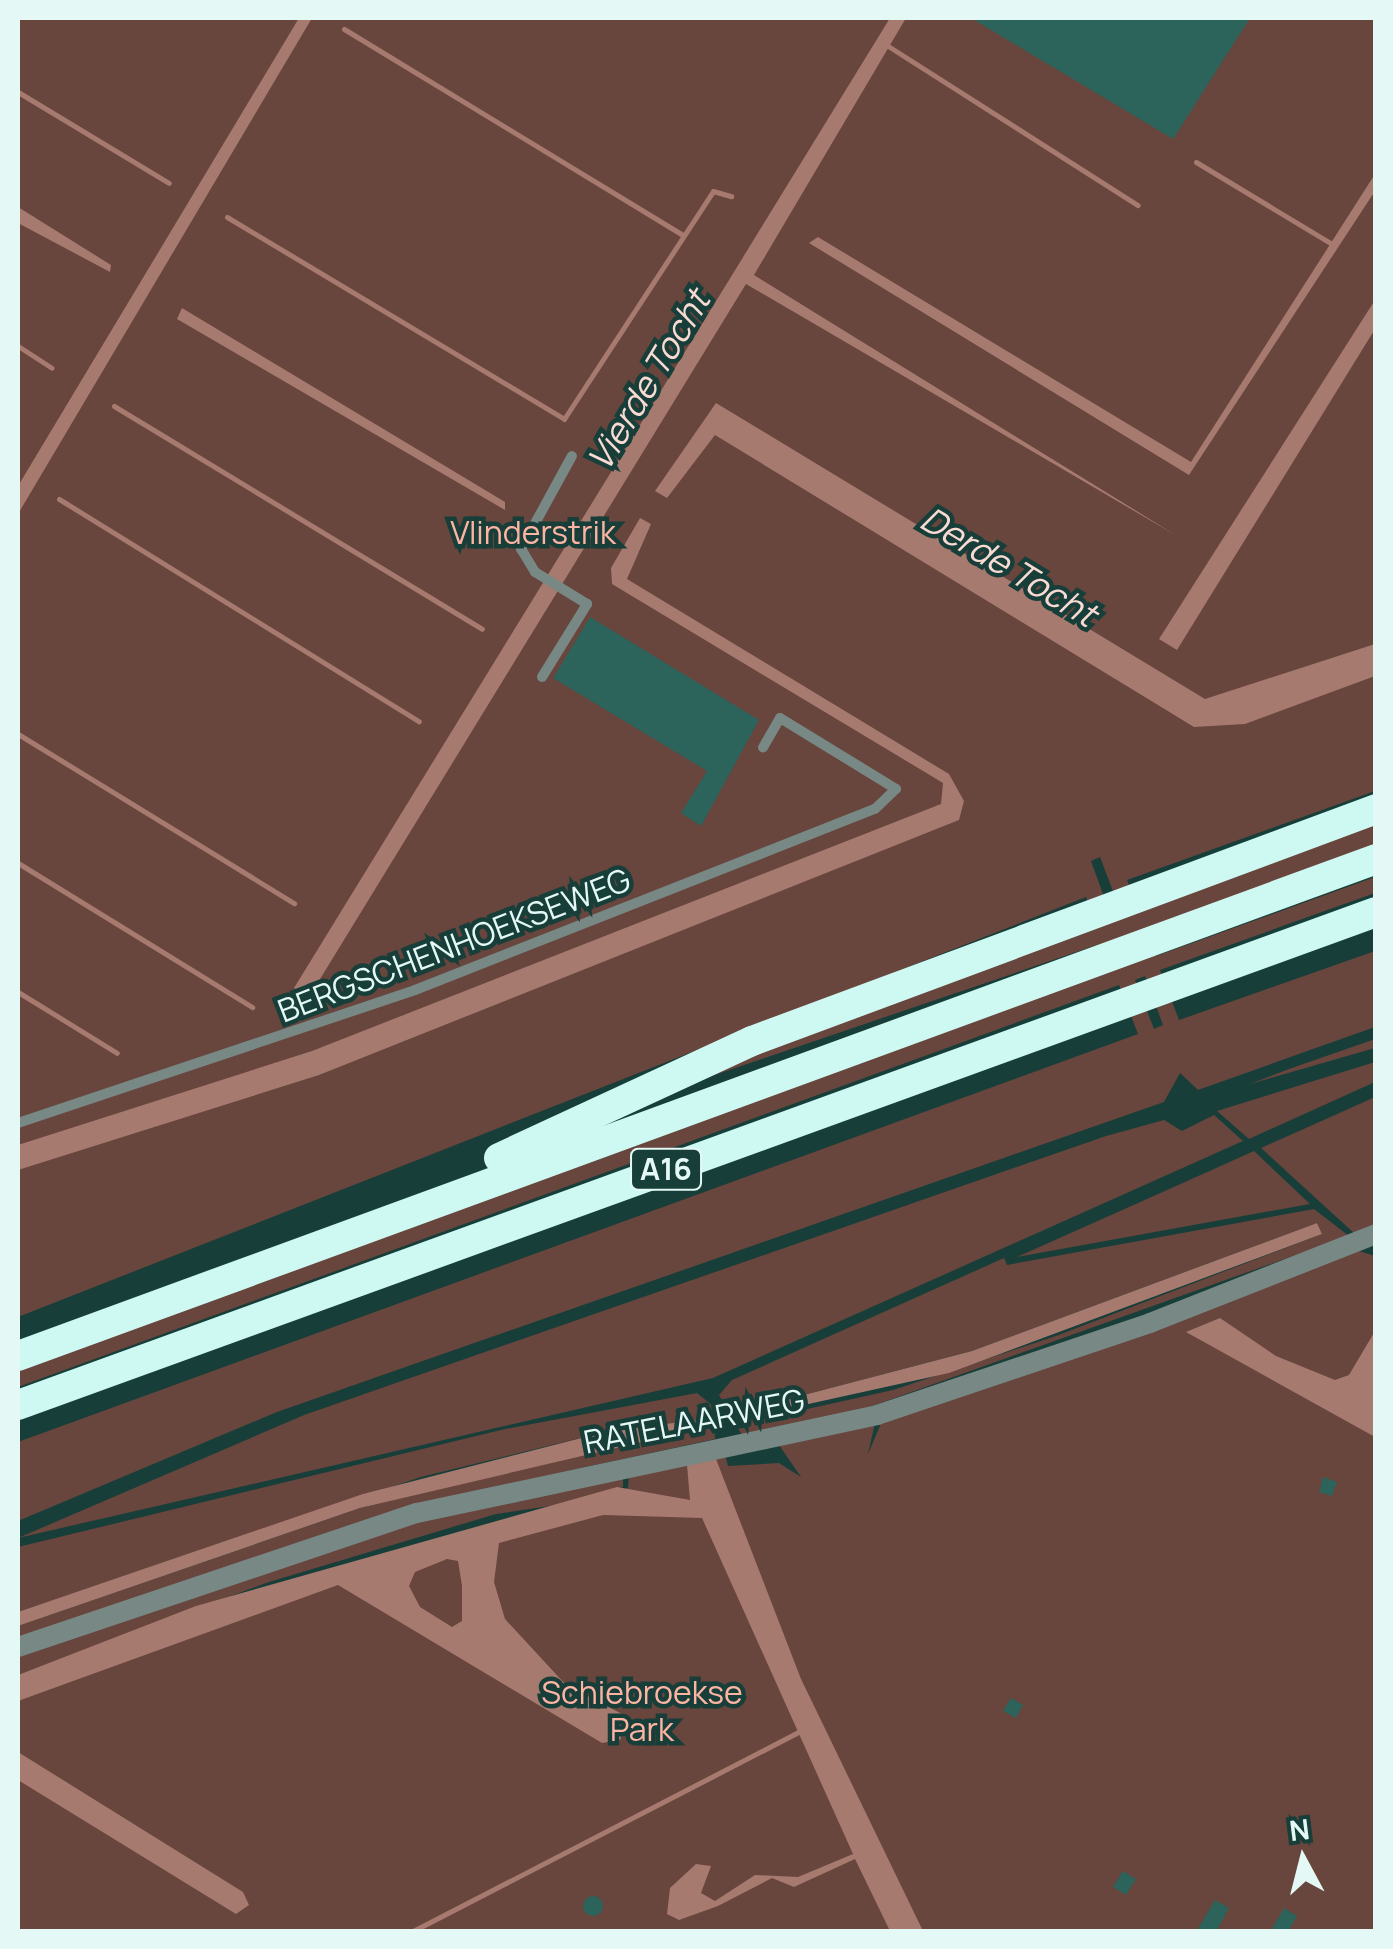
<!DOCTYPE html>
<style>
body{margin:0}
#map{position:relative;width:1393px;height:1949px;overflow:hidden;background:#173e39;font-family:Manrope,sans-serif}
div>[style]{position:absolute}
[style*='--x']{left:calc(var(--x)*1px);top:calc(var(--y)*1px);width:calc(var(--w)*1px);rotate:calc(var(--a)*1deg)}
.green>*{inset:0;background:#68453d}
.water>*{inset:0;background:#a77a6f}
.stream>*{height:5px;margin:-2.5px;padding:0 2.5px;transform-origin:2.5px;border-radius:2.5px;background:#a77a6f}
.building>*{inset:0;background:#2c635b}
.round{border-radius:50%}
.service>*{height:10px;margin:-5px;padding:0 5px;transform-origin:5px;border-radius:5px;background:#778885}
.tertiary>*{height:20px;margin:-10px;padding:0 10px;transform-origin:10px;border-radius:10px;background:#778885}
.motorway>*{height:30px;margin:-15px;padding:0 15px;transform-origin:15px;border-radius:15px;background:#cef9f2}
span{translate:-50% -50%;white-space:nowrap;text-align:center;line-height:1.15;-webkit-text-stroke:9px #173e39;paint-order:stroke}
.shield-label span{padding:2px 8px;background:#173e39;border:2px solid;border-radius:8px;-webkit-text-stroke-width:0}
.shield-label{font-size:30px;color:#e4f9f5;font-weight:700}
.park-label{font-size:32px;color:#fdb4a3}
.street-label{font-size:32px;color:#e4f9f5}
.water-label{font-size:35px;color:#f9dbd3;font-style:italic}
.frame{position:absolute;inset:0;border:20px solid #e4f9f5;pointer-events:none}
.north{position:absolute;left:1253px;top:1809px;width:100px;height:100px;-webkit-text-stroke:8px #173e39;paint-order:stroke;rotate:353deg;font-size:28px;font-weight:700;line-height:40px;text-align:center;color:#e4f9f5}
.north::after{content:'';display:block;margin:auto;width:35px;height:45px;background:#e4f9f5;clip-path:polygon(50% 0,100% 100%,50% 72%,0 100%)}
</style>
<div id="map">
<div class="green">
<i style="clip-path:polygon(evenodd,18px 18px,1375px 18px,1375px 791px,1127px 880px,1138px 910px,1375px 824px,1375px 844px,1145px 929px,1156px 956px,1375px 877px,1375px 893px,1160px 970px,1179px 1020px,1375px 951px,1375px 1027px,1198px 1090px,1180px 1073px,1164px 1102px,277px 1412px,18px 1521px,18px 1442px,1138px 1034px,1119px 985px,18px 1387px,18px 1371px,415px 1226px,1103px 943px,591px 1117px,1097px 924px,1086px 897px,18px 1317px,18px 18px,1100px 857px,1122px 915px,1112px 919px,1091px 861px,1100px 857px,18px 18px,1145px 976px,1163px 1025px,1154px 1029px,1135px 980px,1145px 976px)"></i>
<i style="clip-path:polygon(1375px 1039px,1375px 1048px,1250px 1084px,1289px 1069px)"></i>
<i style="clip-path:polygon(1375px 1062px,1375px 1082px,1249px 1139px,1217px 1111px)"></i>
<i style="clip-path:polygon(1375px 1097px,1375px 1225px,1355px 1234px,1261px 1148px)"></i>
<i style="clip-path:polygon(1214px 1115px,1243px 1141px,713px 1378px,18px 1538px,304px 1415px,1106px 1136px,1164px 1120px,1182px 1131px)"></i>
<i style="clip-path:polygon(1254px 1151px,1310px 1204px,1017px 1257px,1176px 1186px)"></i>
<i style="clip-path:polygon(evenodd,1314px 1209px,1349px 1236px,864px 1409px,742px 1435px,719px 1395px,732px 1380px,1004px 1258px,1007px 1265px,1314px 1209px,1317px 1223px,1322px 1234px,1056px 1336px,893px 1390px,753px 1421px,754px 1408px,972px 1351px,1317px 1223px)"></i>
<i style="clip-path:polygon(1359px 1251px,1375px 1256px,1375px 1931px,18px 1931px,18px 1688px,628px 1488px,629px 1471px,725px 1454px,728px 1466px,779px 1463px,801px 1477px,779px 1445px,875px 1423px,868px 1454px,882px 1421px)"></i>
<i style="clip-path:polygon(697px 1393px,713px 1406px,715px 1439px,420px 1503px,18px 1639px,18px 1626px,360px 1508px,710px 1421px,601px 1433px,421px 1477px,18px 1612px,18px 1547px,505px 1429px)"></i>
<i style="clip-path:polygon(623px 1478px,623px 1487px,576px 1502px,496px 1514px,269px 1582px,18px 1675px,18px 1656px,432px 1516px)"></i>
</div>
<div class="water">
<i style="clip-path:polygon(299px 18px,312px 18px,18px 514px,18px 486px)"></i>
<i style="clip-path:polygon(890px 18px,906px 18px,754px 275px,1177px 536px,746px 284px,309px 997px,294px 988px)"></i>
<i style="clip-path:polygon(1375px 174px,1375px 191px,1189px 475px,809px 243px,818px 237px,1191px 462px)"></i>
<i style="clip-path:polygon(18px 207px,111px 265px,110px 272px,18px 223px)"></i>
<i style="clip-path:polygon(1375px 300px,1375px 329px,1177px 650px,1159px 639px)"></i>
<i style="clip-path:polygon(182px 308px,505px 502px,505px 510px,177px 319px)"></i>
<i style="clip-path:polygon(716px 403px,1205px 699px,1375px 644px,1375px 676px,1245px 724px,1194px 727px,715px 435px,667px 498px,655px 491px)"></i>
<i style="clip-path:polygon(640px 518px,651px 524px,627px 579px,949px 774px,964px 801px,959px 820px,319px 1075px,18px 1170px,18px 1145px,312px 1051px,941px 804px,943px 783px,612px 584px,611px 568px)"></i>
<i style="clip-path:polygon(1317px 1223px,1322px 1234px,949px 1373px,749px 1417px,754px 1408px,972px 1351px)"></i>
<i style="clip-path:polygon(1220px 1318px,1276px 1356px,1335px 1380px,1349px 1375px,1375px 1331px,1375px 1437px,1186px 1332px)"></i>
<i style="clip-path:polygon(709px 1418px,706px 1427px,360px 1508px,18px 1626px,18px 1612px,363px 1494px,601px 1433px)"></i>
<i style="clip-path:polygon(evenodd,716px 1459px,801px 1679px,923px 1931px,890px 1931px,855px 1859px,794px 1887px,772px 1878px,718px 1906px,679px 1920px,667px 1914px,670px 1888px,696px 1864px,711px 1866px,701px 1893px,715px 1901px,755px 1875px,798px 1877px,853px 1854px,702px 1518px,603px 1515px,499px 1543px,494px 1582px,505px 1619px,566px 1685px,628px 1717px,620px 1740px,602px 1743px,338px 1585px,18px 1701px,18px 1675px,196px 1606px,617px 1487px,690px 1500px,687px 1465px,716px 1459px,447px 1559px,458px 1561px,462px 1586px,462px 1621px,452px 1627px,420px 1607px,409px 1586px,415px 1572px,447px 1559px)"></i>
<i style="clip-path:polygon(18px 1752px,243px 1892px,249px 1905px,236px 1914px,18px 1780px)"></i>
</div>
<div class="stream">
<i style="--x:344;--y:29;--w:397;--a:31.3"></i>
<i style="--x:888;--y:46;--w:296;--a:32.5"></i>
<i style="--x:18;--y:92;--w:176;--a:31.1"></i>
<i style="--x:1196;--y:162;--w:162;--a:31.1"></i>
<i style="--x:227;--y:217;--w:393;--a:30.9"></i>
<i style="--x:564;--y:419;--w:272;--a:-56.8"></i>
<i style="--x:713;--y:191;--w:19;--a:16"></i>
<i style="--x:18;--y:346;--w:40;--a:32.9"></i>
<i style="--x:114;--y:406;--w:430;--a:31.2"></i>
<i style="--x:59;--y:499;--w:423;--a:31.7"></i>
<i style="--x:18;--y:734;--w:324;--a:31.5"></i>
<i style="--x:18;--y:863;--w:275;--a:31.6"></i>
<i style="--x:18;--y:992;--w:116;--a:31.6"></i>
<i style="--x:411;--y:1932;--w:437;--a:-27.3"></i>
</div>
<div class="building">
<i style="clip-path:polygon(971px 18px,1250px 18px,1173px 139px)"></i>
<i style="clip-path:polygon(590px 617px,759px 720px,701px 826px,681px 813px,707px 771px,553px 678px)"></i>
<i style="clip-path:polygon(1323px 1477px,1337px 1482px,1332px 1496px,1319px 1492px)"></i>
<i style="clip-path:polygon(1011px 1698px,1023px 1705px,1016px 1718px,1003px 1711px)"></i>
<i style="clip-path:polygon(1123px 1871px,1136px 1879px,1126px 1895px,1113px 1887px)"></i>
<i class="round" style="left:583px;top:1896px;width:20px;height:20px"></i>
<i style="clip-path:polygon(1215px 1900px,1229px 1908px,1216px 1932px,1196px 1932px)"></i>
<i style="clip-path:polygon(1284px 1908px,1297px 1916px,1288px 1932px,1270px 1932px)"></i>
</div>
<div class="service">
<i style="--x:542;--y:677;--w:86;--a:-58.3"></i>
<i style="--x:587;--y:604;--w:61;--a:-148.4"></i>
<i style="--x:535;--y:572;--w:27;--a:-121"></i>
<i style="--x:521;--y:549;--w:106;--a:-61.3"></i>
<i style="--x:18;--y:1123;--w:419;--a:-18.5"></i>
<i style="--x:415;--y:990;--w:494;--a:-21.5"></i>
<i style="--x:875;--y:809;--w:29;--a:-44"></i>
<i style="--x:896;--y:789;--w:136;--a:-148.5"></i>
<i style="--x:780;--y:718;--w:34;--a:120"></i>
</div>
<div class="tertiary">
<i style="--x:18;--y:1647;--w:421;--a:-18.6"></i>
<i style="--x:417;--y:1513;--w:470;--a:-12"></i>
<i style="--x:877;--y:1415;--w:288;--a:-18.6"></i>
<i style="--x:1150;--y:1323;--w:243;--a:-21.5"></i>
</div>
<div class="motorway">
<i style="--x:499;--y:1158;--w:279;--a:-24.8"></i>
<i style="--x:752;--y:1041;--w:666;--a:-20.39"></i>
<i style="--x:18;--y:1356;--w:1446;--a:-20.1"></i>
<i style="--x:18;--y:1405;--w:1445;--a:-19.95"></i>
</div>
<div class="shield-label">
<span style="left:666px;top:1169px">A16</span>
</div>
<div class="park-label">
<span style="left:533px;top:532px">Vlinderstrik</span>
<span style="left:642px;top:1711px">Schiebroekse<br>Park</span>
</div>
<div class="street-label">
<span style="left:454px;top:945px;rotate:-21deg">BERGSCHENHOEKSEWEG</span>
<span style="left:694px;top:1421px;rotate:-11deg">RATELAARWEG</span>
</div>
<div class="water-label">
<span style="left:648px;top:380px;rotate:-59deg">Vierde Tocht</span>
<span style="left:1009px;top:566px;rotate:31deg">Derde Tocht</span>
</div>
<div class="frame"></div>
<div class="north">N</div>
</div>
